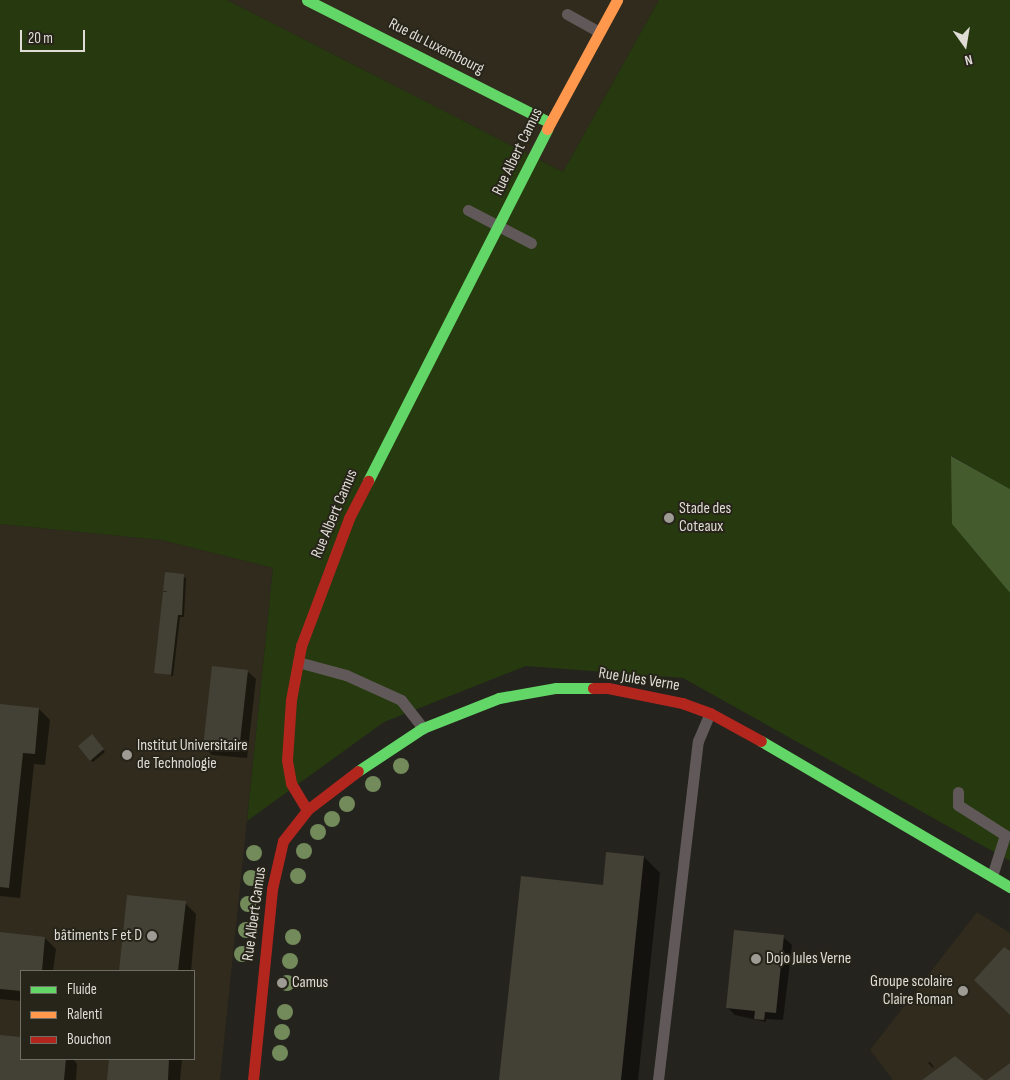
<!DOCTYPE html>
<meta charset="utf-8">
<style>
body{margin:0}
#map{position:relative;width:1010px;height:1080px;overflow:hidden;background:#24231d;font-family:"Sofia Sans Condensed",sans-serif}
div>[style]{position:absolute}
[style*='--x']{left:calc(var(--x)*1px);top:calc(var(--y)*1px);width:calc(var(--w)*1px);rotate:calc(var(--a)*1deg)}
.built>*{inset:0;background:#302b1c}
.green>*{inset:0;background:#26390f}
.forest>*{inset:0;background:#445b2d}
.shadow>*{inset:0;background:#0007}
.building>*{inset:0;background:#434035}
.lane>*{height:11px;margin:-5.5px;padding:0 5.5px;transform-origin:5.5px;border-radius:5.5px;background:#615959}
.fast>*{height:11px;margin:-5.5px;padding:0 5.5px;transform-origin:5.5px;border-radius:5.5px;background:#63d668}
.slow>*{height:11px;margin:-5.5px;padding:0 5.5px;transform-origin:5.5px;border-radius:5.5px;background:#ff974d}
.jam>*{height:11px;margin:-5.5px;padding:0 5.5px;transform-origin:5.5px;border-radius:5.5px;background:#b3261e}
.trees>*{width:16px;height:16px;margin:-8px;border-radius:50%;background:#738a5b}
.dots>*{width:14px;height:14px;translate:-50% -50%;box-sizing:border-box;border:2px solid #27241a;border-radius:50%}
span{translate:-50% -50%;white-space:nowrap;text-align:center;line-height:1.15;-webkit-text-stroke:4px #27241a;paint-order:stroke}
.street-label{font-size:16px;color:#dfdcd6}
.poi-label{font-size:16px;color:#dfdcd6}
.left{translate:0 -50%;text-align:left}
.right{translate:-100% -50%;text-align:right}
.legend{position:absolute;left:20px;top:970px;width:175px;height:90px;box-sizing:border-box;background:#27241a;border:1px solid #716e65;margin:0;padding:6px 9px;list-style:none;font-size:15px;color:#dfdcd6}
.legend li{display:flex;align-items:center;gap:10px;height:25px}
.legend b{width:25px;border:1px solid #716e65}
.north{position:absolute;left:940px;top:20px;width:50px;height:50px;-webkit-text-stroke:4px #27241a;paint-order:stroke;rotate:167deg;font-size:14px;font-weight:700;line-height:20px;text-align:center;color:#dfdcd6}
.north::after{content:'';display:block;margin:auto;width:18px;height:22px;background:#dfdcd6;clip-path:polygon(50% 0,100% 100%,50% 72%,0 100%)}
.scale{position:absolute;left:20px;top:30px;width:65px;height:22px;box-sizing:border-box;border:2px solid #dfdcd6;border-top:0;padding-left:6px;font-size:15px;line-height:18px;white-space:nowrap;color:#dfdcd6;-webkit-text-stroke:4px #27241a;paint-order:stroke}
</style>
<div id="map">
<div class="built">
<i style="clip-path:polygon(227px 0,659px 0,563px 172px)"></i>
<i style="clip-path:polygon(evenodd,0 524px,161px 540px,273px 568px,220px 1080px,0 1080px,0 524px,21px 971px,194px 971px,194px 1059px,21px 1059px,21px 971px)"></i>
<i style="clip-path:polygon(977px 912px,1010px 933px,1010px 1080px,893px 1080px,870px 1050px)"></i>
</div>
<div class="green">
<i style="clip-path:polygon(0 0,227px 0,563px 172px,659px 0,1010px 0,1010px 489px,952px 456px,952px 524px,1010px 593px,1010px 861px,683px 678px,526px 666px,384px 722px,247px 821px,273px 568px,161px 540px,0 524px)"></i>
</div>
<div class="forest">
<i style="clip-path:polygon(951px 456px,1010px 489px,1010px 593px,952px 524px)"></i>
</div>
<div class="shadow">
<i style="clip-path:polygon(166px 573px,186px 578px,184px 617px,180px 617px,173px 676px,156px 672px)"></i>
<i style="clip-path:polygon(247px 671px,256px 679px,247px 758px,212px 755px,204px 746px)"></i>
<i style="clip-path:polygon(0 705px,39px 709px,50px 720px,45px 765px,34px 764px,20px 898px,0 896px)"></i>
<i style="clip-path:polygon(92px 736px,105px 752px,93px 762px,90px 760px)"></i>
<i style="clip-path:polygon(607px 854px,644px 857px,660px 873px,638px 1080px,500px 1080px,604px 886px)"></i>
<i style="clip-path:polygon(128px 897px,185px 903px,196px 914px,191px 971px,120px 971px)"></i>
<i style="clip-path:polygon(0 934px,45px 938px,56px 949px,53px 971px,21px 971px,21px 1001px,0 999px)"></i>
<i style="clip-path:polygon(783px 937px,792px 945px,783px 1020px,766px 1019px,766px 1022px,735px 1015px,727px 1007px)"></i>
<i style="clip-path:polygon(0 1036px,21px 1038px,21px 1059px,73px 1059px,77px 1064px,76px 1080px,0 1080px)"></i>
<i style="clip-path:polygon(111px 1059px,182px 1059px,180px 1080px,109px 1080px)"></i>
<i style="clip-path:polygon(930px 1062px,934px 1067px,933px 1068px,928px 1063px)"></i>
</div>
<div class="building">
<i style="clip-path:polygon(165px 572px,184px 574px,182px 615px,178px 615px,171px 675px,154px 673px,163px 592px,168px 592px,163px 591px)"></i>
<i style="clip-path:polygon(212px 666px,248px 670px,239px 751px,203px 747px)"></i>
<i style="clip-path:polygon(0 704px,39px 708px,35px 754px,23px 753px,9px 888px,0 887px)"></i>
<i style="clip-path:polygon(92px 734px,104px 749px,90px 761px,78px 746px)"></i>
<i style="clip-path:polygon(606px 852px,644px 856px,621px 1080px,499px 1080px,521px 876px,603px 885px)"></i>
<i style="clip-path:polygon(127px 895px,186px 901px,178px 971px,119px 971px)"></i>
<i style="clip-path:polygon(734px 930px,784px 935px,776px 1013px,765px 1012px,764px 1020px,754px 1019px,755px 1011px,726px 1008px)"></i>
<i style="clip-path:polygon(0 932px,45px 937px,42px 971px,21px 971px,21px 991px,0 989px)"></i>
<i style="clip-path:polygon(1004px 947px,1010px 951px,1010px 1015px,974px 980px)"></i>
<i style="clip-path:polygon(0 1035px,21px 1037px,21px 1059px,66px 1059px,64px 1080px,0 1080px)"></i>
<i style="clip-path:polygon(955px 1056px,984px 1080px,922px 1080px)"></i>
<i style="clip-path:polygon(109px 1059px,169px 1059px,168px 1080px,107px 1080px)"></i>
<i style="clip-path:polygon(1010px 1063px,1010px 1080px,987px 1080px)"></i>
</div>
<div class="lane">
<i style="--x:567;--y:14;--w:37;--a:29"></i>
<i style="--x:468;--y:210;--w:71;--a:27.6"></i>
<i style="--x:298;--y:662;--w:50;--a:15.2"></i>
<i style="--x:346;--y:675;--w:60;--a:24.4"></i>
<i style="--x:401;--y:700;--w:36;--a:52"></i>
<i style="--x:958;--y:792;--w:13;--a:90"></i>
<i style="--x:958;--y:805;--w:56;--a:32.6"></i>
<i style="--x:1005;--y:835;--w:43;--a:107.6"></i>
<i style="--x:658;--y:1080;--w:341;--a:-83.3"></i>
<i style="--x:698;--y:741;--w:30;--a:-67"></i>
</div>
<div class="fast">
<i style="--x:307;--y:0;--w:272;--a:26.8"></i>
<i style="--x:368;--y:481;--w:395;--a:-63"></i>
<i style="--x:761;--y:741;--w:289;--a:30.4"></i>
<i style="--x:358;--y:771;--w:78;--a:-33.5"></i>
<i style="--x:423;--y:728;--w:82;--a:-21.5"></i>
<i style="--x:499;--y:698;--w:58;--a:-10"></i>
<i style="--x:556;--y:688;--w:37;--a:0"></i>
</div>
<div class="slow">
<i style="--x:547;--y:129;--w:147;--a:-61.5"></i>
</div>
<div class="jam">
<i style="--x:593;--y:688;--w:15;--a:0"></i>
<i style="--x:608;--y:688;--w:76;--a:11.5"></i>
<i style="--x:682;--y:703;--w:30;--a:20"></i>
<i style="--x:710;--y:713;--w:58;--a:28.8"></i>
<i style="--x:307;--y:810;--w:31;--a:-121"></i>
<i style="--x:291;--y:783;--w:23;--a:-100"></i>
<i style="--x:287;--y:760;--w:60;--a:-86.2"></i>
<i style="--x:291;--y:700;--w:55;--a:-79.5"></i>
<i style="--x:301;--y:646;--w:137;--a:-69.4"></i>
<i style="--x:349;--y:518;--w:42;--a:-62.8"></i>
<i style="--x:253;--y:1080;--w:192;--a:-84.3"></i>
<i style="--x:272;--y:889;--w:49;--a:-77.1"></i>
<i style="--x:283;--y:841;--w:39;--a:-52"></i>
<i style="--x:307;--y:810;--w:64;--a:-37.4"></i>
</div>
<div class="trees">
<i style="left:401px;top:766px"></i>
<i style="left:373px;top:784px"></i>
<i style="left:347px;top:804px"></i>
<i style="left:332px;top:819px"></i>
<i style="left:318px;top:832px"></i>
<i style="left:304px;top:851px"></i>
<i style="left:254px;top:853px"></i>
<i style="left:298px;top:876px"></i>
<i style="left:251px;top:878px"></i>
<i style="left:248px;top:904px"></i>
<i style="left:246px;top:930px"></i>
<i style="left:293px;top:937px"></i>
<i style="left:242px;top:954px"></i>
<i style="left:290px;top:961px"></i>
<i style="left:287px;top:983px"></i>
<i style="left:285px;top:1012px"></i>
<i style="left:282px;top:1032px"></i>
<i style="left:280px;top:1053px"></i>
</div>
<div class="dots">
<i style="left:669px;top:518px;background:#9e9b95"></i>
<i style="left:127px;top:755px;background:#9e9b95"></i>
<i style="left:152px;top:936px;background:#9e9b95"></i>
<i style="left:756px;top:959px;background:#9e9b95"></i>
<i style="left:282px;top:983px;background:#9e9b95"></i>
<i style="left:963px;top:991px;background:#9e9b95"></i>
</div>
<div class="street-label">
<span style="left:436px;top:47px;rotate:27deg">Rue du Luxembourg</span>
<span style="left:518px;top:152px;rotate:-64deg">Rue Albert Camus</span>
<span style="left:335px;top:514px;rotate:-67deg">Rue Albert Camus</span>
<span style="left:639px;top:680px;rotate:9deg">Rue Jules Verne</span>
<span style="left:255px;top:914px;rotate:-82deg">Rue Albert Camus</span>
</div>
<div class="poi-label">
<span class="left" style="left:679px;top:518px">Stade des<br>Coteaux</span>
<span class="left" style="left:137px;top:755px">Institut Universitaire<br>de Technologie</span>
<span class="right" style="left:142px;top:936px">bâtiments F et D</span>
<span class="left" style="left:766px;top:959px">Dojo Jules Verne</span>
<span class="right" style="left:953px;top:991px">Groupe scolaire<br>Claire Roman</span>
<span class="left" style="left:292px;top:983px">Camus</span>
</div>
<ul class="legend">
<li><b style="height:6px;background:#63d668"></b>Fluide</li>
<li><b style="height:6px;background:#ff974d"></b>Ralenti</li>
<li><b style="height:6px;background:#b3261e"></b>Bouchon</li>
</ul>
<div class="north">N</div>
<div class="scale">20 m</div>
</div>
